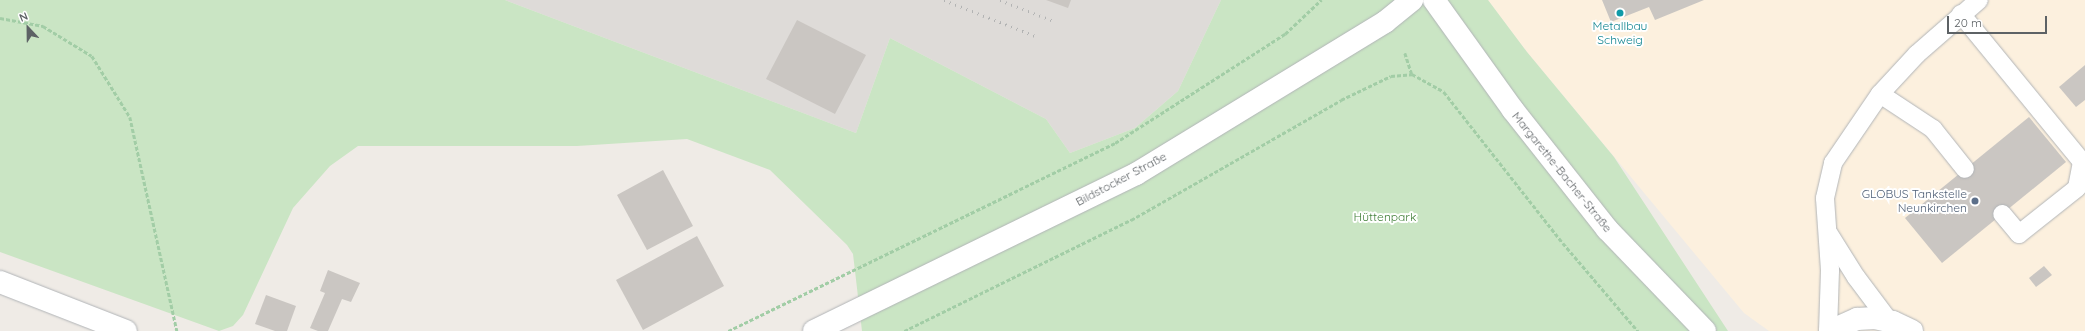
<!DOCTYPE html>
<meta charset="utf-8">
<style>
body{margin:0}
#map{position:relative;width:2085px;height:331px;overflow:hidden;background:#efebe6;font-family:Quicksand,sans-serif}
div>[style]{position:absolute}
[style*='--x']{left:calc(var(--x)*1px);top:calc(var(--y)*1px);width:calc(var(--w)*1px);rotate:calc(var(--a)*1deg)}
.commercial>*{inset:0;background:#fcf0de}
.industrial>*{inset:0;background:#dedbd8}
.green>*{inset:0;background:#cae5c4}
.building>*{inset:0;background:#cac6c2}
.path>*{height:2.5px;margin-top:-1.25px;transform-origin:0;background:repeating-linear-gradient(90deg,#a2cda6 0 4px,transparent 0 6px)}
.roads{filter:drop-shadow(0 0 1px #b1b4b7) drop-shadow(0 0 1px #b1b4b7)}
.lane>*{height:18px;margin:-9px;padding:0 9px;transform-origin:9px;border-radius:9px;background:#fff}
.street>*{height:22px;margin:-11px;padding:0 11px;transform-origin:11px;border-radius:11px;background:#fff}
.secondary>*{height:22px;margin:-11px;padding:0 11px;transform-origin:11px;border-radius:11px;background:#fff}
.rail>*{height:3px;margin-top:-1.5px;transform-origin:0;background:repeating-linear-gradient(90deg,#b2b3b3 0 1px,transparent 0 6px)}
.dots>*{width:11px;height:11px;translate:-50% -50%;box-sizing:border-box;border:2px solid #fff;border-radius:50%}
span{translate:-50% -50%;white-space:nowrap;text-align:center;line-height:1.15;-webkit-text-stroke:4px #fff;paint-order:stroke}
.culture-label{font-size:12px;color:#0d838f}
.street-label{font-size:12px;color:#5d6265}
.service-label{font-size:12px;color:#4e5e75}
.right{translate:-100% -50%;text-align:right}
.park-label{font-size:12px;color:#42803a}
.north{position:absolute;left:8px;top:8px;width:40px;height:40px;-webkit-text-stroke:3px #fff;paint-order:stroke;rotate:338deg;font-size:11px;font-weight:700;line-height:16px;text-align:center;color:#5d6265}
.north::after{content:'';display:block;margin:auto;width:14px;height:18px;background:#5d6265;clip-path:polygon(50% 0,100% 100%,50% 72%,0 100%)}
.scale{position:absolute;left:1947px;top:16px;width:100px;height:18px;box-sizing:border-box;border:2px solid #5d6265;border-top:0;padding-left:5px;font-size:12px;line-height:14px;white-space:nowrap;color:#5d6265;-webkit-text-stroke:3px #fff;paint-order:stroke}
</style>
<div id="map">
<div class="commercial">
<i style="clip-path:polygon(1488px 0,2085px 0,2085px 331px,1769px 331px,1744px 313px,1527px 52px)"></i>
</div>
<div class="industrial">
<i style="clip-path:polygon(505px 0,1221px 0,1178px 91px,1135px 128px,1070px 153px,1046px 119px,890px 38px,856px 133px)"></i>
</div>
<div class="green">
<i style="clip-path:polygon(0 0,505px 0,856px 133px,890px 38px,1046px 119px,1070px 153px,1135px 128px,1178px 91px,1221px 0,1488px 0,1527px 52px,1614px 157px,1728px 331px,862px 331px,853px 254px,847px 245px,770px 170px,687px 139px,577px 146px,358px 146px,330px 166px,293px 208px,243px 315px,233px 326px,219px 331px,0 252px)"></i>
</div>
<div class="building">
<i style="clip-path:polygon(1046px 0,1071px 0,1068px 8px)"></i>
<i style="clip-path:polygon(1602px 0,1704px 0,1655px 20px,1649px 7px,1611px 22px)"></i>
<i style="clip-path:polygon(797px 20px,866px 55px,835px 114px,766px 79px)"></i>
<i style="clip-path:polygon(2085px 65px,2085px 100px,2076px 107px,2059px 87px)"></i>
<i style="clip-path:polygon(2029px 117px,2066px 162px,1942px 263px,1905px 218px)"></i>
<i style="clip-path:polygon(663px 170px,693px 226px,647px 250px,617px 195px)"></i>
<i style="clip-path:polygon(697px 236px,724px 286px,643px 330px,616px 280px)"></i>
<i style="clip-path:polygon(2044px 266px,2052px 275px,2036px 287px,2029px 278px)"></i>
<i style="clip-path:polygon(328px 270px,360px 283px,351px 302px,342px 299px,328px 331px,318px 331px,310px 328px,325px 293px,320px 291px)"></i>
<i style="clip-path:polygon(266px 295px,296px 306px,287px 331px,275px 331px,255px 324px)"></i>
</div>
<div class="path">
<i style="--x:0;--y:18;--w:44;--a:10.5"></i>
<i style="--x:43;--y:26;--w:57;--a:31.5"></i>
<i style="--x:92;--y:56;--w:72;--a:58.1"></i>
<i style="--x:130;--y:117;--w:219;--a:77.6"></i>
<i style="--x:1405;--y:53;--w:22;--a:72"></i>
<i style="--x:728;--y:331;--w:430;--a:-25.9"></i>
<i style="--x:1115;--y:143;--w:202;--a:-32.7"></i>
<i style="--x:1285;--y:34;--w:50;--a:-43.4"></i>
<i style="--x:904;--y:331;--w:253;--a:-26.1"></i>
<i style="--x:1131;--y:220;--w:242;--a:-29.7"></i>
<i style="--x:1341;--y:100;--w:55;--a:-25.6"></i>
<i style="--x:1391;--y:76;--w:21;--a:-5"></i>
<i style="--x:1412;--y:74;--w:37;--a:29"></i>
<i style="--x:1444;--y:92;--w:192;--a:51.8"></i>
<i style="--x:1563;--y:243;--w:116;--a:49.6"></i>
</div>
<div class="roads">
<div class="lane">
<i style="--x:1961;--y:14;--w:191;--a:50.7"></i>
<i style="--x:2082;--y:162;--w:26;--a:101"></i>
<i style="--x:2077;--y:188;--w:74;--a:141.6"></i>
<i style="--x:2019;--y:234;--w:26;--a:-130"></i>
<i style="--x:1880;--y:94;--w:64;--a:33.4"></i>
<i style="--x:1933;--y:129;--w:51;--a:51.3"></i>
<i style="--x:1829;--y:234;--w:51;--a:57.9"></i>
<i style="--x:1856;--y:277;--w:55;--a:53.1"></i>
<i style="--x:1828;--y:331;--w:61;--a:-88.1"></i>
<i style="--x:1830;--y:270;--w:72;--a:-94"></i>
<i style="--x:1825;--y:198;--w:36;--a:-77"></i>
<i style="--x:1833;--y:163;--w:83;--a:-55.7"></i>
<i style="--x:1880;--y:94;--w:54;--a:-47.2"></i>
<i style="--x:1917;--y:54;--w:82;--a:-41.1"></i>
</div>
<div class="street">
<i style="--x:0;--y:282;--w:135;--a:21.3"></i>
</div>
<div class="secondary">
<i style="--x:1434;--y:0;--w:135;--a:54.3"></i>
<i style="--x:1513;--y:110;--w:152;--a:51.7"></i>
<i style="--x:1607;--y:229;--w:141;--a:46.1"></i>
<i style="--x:814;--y:331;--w:358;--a:-26"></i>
<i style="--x:1136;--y:174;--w:292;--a:-31.4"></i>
<i style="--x:1385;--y:22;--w:35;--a:-39"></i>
<i style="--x:1830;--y:331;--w:30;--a:-24"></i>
<i style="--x:1857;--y:319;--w:18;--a:-3"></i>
<i style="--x:1875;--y:318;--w:18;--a:13"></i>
<i style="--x:1893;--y:322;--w:21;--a:25"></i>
</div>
</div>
<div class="rail">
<i style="--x:944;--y:0;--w:101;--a:21.5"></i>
<i style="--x:1000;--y:0;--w:58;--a:21.3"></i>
</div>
<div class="dots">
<i style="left:1620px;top:13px;background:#0f9aa8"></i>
<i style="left:1975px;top:201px;background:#5c6f8a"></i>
</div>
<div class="culture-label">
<span style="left:1620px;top:33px">Metallbau<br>Schweig</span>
</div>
<div class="street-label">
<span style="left:1562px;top:172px;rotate:51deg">Margarethe-Bacher-Straße</span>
<span style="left:1121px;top:179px;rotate:-28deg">Bildstocker Straße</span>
</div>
<div class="service-label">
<span class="right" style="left:1967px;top:201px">GLOBUS Tankstelle<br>Neunkirchen</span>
</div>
<div class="park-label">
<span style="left:1385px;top:217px">Hüttenpark</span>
</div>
<div class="north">N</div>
<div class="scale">20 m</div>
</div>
